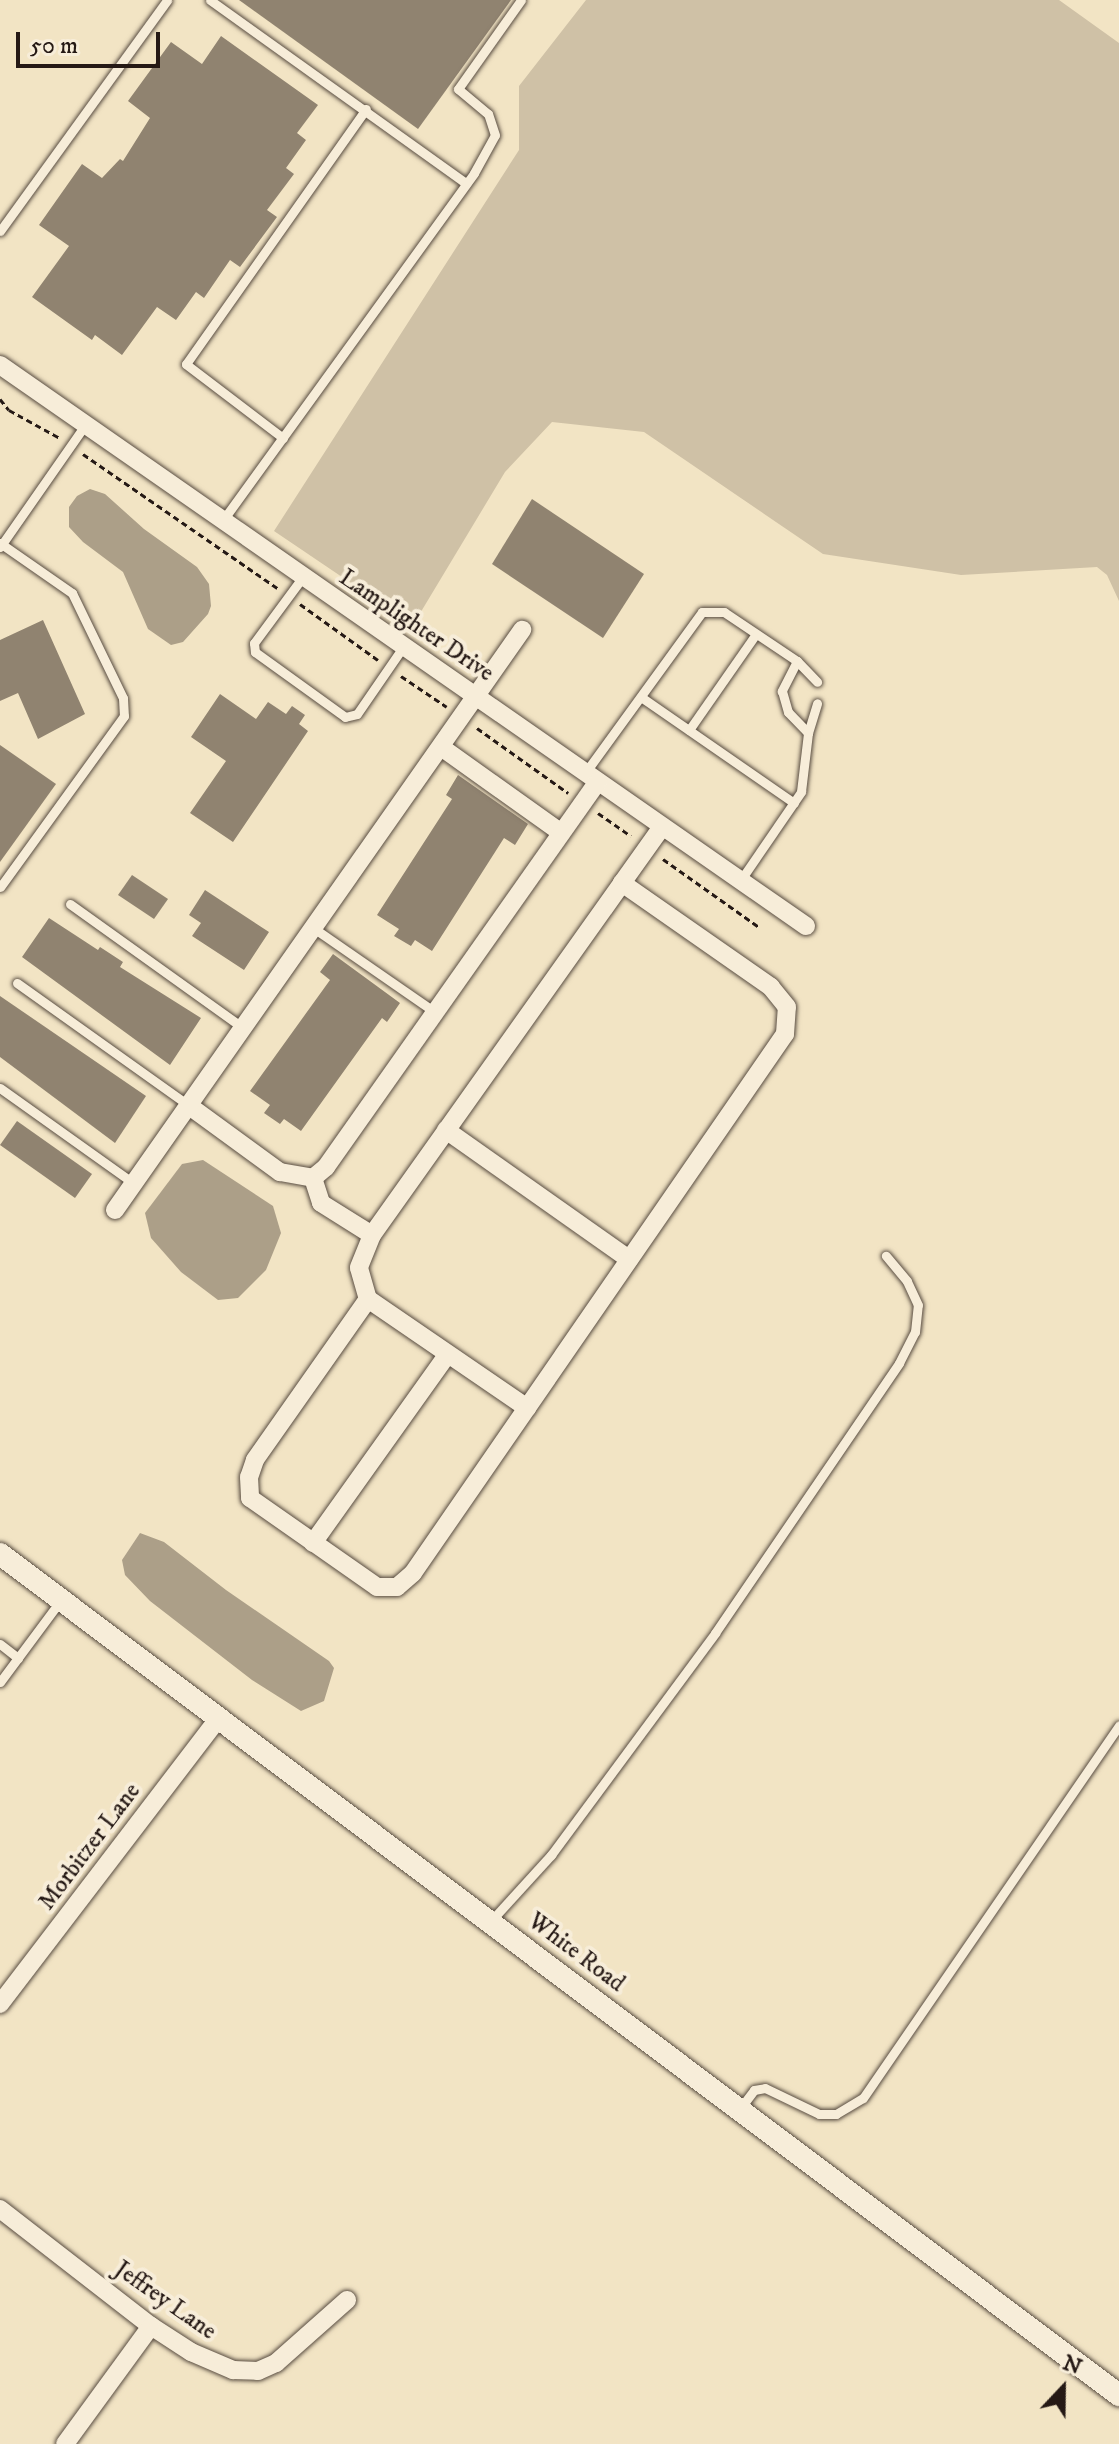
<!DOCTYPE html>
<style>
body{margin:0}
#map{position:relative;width:1119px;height:2444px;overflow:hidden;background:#f2e4c4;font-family:"IM FELL DW Pica",serif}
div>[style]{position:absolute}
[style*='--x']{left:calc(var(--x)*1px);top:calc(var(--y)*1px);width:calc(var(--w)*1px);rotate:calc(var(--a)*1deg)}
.green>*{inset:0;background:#cfc1a6}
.water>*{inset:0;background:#ac9f88}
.building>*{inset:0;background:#908370}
.path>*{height:3px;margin-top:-1.5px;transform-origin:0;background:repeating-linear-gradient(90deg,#251915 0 6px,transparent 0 10px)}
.roads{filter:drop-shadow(0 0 2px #584c41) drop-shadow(0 0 2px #584c41)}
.service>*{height:9px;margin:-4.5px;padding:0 4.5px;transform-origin:4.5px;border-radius:4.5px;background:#f7edd9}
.minor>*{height:18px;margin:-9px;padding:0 9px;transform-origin:9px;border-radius:9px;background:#f7edd9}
.tertiary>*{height:22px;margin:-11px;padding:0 11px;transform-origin:11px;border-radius:11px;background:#f7edd9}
span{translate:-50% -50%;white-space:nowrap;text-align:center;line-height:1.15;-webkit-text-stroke:8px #f7edd9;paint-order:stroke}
.street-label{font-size:24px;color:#251915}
.north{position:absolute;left:1023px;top:2348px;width:80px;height:80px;-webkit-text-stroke:6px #f7edd9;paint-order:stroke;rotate:22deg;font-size:22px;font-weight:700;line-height:32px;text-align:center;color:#251915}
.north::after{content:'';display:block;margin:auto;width:28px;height:36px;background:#251915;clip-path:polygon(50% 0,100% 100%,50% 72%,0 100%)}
.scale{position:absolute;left:16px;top:32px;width:144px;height:36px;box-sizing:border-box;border:4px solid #251915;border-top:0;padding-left:10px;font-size:24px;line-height:28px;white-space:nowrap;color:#251915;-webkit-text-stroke:6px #f7edd9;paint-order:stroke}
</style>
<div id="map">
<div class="green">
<i style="clip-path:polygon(586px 0,1059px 0,1119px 43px,1119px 601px,1107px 575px,1097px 567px,961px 575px,823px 554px,644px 432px,552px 422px,505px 472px,413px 625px,274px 531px,519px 150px,519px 86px)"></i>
</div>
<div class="water">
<i style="clip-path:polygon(90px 489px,105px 494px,144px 529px,197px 567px,209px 584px,211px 606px,208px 614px,183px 642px,171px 645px,148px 629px,123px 572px,83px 542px,69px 527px,69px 507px,77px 496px)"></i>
<i style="clip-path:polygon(203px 1160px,273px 1206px,281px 1233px,266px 1270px,238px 1298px,218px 1300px,181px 1272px,151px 1238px,145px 1213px,182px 1164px)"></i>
<i style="clip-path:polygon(140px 1533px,164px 1542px,226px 1590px,329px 1661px,334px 1668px,324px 1701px,301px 1711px,252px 1680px,150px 1601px,125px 1575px,122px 1560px)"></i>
</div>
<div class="building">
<i style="clip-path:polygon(239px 0,511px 0,418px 129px)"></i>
<i style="clip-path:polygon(221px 36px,318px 105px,297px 133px,306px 140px,286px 168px,294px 174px,267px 210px,277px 217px,240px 267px,230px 260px,204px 298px,196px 292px,176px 320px,157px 307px,122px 355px,95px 335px,92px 340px,32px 297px,69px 246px,39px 225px,82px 164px,102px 178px,120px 159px,123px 161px,150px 118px,128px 101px,171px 42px,202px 64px)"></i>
<i style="clip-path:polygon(532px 499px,644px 574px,603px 638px,492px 564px)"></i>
<i style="clip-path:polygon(43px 620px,85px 714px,38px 739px,18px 693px,0 701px,0 640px)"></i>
<i style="clip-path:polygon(220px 694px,256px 719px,268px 702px,286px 714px,292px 706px,305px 715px,299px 724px,308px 731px,233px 842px,190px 813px,226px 761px,191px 737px)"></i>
<i style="clip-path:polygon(0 745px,56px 784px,0 862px)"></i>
<i style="clip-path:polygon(458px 775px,528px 824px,515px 845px,504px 838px,432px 951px,415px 940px,411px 946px,394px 936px,399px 929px,377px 915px,452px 799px,446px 795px)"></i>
<i style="clip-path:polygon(132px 875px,168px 899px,154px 919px,118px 895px)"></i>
<i style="clip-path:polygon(205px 890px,269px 932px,244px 970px,192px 936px,201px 923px,189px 915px)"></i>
<i style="clip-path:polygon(49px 918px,98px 950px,100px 947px,123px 962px,120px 967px,201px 1018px,170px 1065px,22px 957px)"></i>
<i style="clip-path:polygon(333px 954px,400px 1003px,387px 1022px,382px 1018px,301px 1131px,284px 1119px,280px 1124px,264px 1113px,270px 1105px,250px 1091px,330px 980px,320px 972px)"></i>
<i style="clip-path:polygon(0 996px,146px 1096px,115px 1143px,0 1057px)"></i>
<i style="clip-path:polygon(17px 1121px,92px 1174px,75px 1198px,0 1145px)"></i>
</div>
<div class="path">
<i style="--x:0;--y:399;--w:14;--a:51"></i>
<i style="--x:9;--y:410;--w:58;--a:28.8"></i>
<i style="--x:83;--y:454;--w:236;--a:34.6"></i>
<i style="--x:300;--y:604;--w:96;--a:35.7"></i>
<i style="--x:401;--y:676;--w:55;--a:34"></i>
<i style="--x:477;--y:728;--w:112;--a:35.5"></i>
<i style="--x:598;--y:813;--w:40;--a:34.9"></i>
<i style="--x:663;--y:859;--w:118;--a:35.3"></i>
</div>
<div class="roads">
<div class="service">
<i style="--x:210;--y:0;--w:315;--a:35.6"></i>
<i style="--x:0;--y:231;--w:285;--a:-54.1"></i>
<i style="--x:283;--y:438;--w:122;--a:-142.7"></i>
<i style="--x:186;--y:364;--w:312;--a:-54.8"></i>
<i style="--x:223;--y:520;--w:428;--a:-54.1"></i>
<i style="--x:474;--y:173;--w:43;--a:-61.1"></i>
<i style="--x:495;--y:135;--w:22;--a:-108"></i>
<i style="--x:488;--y:114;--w:39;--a:-140"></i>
<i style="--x:458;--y:89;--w:109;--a:-54.7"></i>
<i style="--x:0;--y:543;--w:88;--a:34.8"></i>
<i style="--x:72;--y:593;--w:117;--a:64.1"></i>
<i style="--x:123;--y:698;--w:18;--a:87"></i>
<i style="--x:124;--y:716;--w:211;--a:125.9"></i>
<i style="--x:0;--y:547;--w:149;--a:-55.1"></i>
<i style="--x:302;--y:578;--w:81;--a:126.4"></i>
<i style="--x:254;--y:643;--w:9;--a:84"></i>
<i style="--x:255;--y:652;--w:111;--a:35.8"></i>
<i style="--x:345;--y:717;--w:12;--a:-14"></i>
<i style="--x:357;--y:714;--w:81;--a:-55.5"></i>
<i style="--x:797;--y:661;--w:29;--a:46"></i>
<i style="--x:641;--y:697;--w:186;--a:34.7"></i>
<i style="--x:689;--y:730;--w:117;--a:-55.1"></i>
<i style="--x:808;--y:733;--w:31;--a:-73"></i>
<i style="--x:585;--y:773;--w:199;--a:-54"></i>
<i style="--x:702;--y:612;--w:22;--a:0"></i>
<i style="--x:724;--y:612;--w:88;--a:33.9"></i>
<i style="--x:797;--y:661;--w:34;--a:117"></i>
<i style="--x:782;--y:691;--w:22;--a:74"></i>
<i style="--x:788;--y:712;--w:29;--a:46"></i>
<i style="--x:808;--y:733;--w:59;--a:96.8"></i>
<i style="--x:801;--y:792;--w:108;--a:124.4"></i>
<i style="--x:70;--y:904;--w:213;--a:35.6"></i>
<i style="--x:315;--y:929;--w:146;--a:34.7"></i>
<i style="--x:17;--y:983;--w:210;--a:35.5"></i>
<i style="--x:0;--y:1088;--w:163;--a:35.5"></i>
<i style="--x:0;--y:1644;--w:23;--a:38"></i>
<i style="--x:0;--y:1682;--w:102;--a:-53.4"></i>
<i style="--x:490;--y:1922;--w:91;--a:-47.7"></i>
<i style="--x:551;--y:1855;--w:276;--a:-53.5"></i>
<i style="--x:715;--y:1633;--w:327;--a:-55.7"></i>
<i style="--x:899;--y:1363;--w:35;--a:-63"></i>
<i style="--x:915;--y:1332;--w:27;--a:-84"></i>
<i style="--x:918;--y:1305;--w:26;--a:-115"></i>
<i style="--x:907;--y:1281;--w:33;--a:-130"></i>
<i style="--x:739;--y:2110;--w:25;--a:-53"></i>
<i style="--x:754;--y:2090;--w:11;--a:-10"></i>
<i style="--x:765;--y:2088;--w:60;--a:25.7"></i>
<i style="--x:819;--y:2114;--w:17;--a:0"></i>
<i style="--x:836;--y:2114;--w:31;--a:-31"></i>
<i style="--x:863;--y:2098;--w:452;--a:-55.5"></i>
</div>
<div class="minor">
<i style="--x:0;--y:365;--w:982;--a:34.84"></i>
<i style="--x:441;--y:747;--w:146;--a:35.5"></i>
<i style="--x:188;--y:1105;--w:114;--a:36.1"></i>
<i style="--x:280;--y:1172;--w:34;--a:10"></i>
<i style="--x:313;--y:1178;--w:17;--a:-40"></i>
<i style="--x:326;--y:1167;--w:471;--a:-54.8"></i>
<i style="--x:446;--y:1130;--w:224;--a:35.2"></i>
<i style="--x:313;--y:1178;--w:26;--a:72"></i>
<i style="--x:321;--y:1203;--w:60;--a:32.1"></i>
<i style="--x:372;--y:1235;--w:35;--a:112"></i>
<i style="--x:359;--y:1268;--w:32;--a:74"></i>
<i style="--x:368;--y:1299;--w:197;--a:125.1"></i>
<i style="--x:255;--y:1460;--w:18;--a:109"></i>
<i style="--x:249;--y:1477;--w:21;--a:87"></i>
<i style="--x:250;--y:1498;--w:155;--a:35"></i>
<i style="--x:377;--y:1587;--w:20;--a:0"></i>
<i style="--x:397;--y:1587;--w:21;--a:-41"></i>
<i style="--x:413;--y:1573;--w:655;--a:-55.39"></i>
<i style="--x:785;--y:1034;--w:27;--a:-86"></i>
<i style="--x:787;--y:1007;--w:26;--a:-129"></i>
<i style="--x:771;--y:987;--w:182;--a:-145.1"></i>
<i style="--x:622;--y:883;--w:69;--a:-54.5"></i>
<i style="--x:115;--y:1210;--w:709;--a:-54.94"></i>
<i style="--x:372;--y:1235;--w:432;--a:-54.6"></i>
<i style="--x:368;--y:1299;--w:193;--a:34.4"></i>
<i style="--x:313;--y:1543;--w:232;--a:-54.5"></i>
<i style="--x:0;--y:2004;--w:359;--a:-52.6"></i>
<i style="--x:0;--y:2209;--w:191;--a:37.8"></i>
<i style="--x:151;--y:2326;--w:48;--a:33"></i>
<i style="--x:191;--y:2352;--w:46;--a:23.2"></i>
<i style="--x:233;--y:2370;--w:25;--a:2"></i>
<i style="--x:258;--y:2371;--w:20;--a:-24"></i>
<i style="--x:276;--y:2363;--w:95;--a:-41.6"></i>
<i style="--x:65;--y:2444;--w:146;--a:-53.9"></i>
</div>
<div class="tertiary">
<i style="--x:0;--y:1554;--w:1400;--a:36.93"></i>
</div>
</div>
<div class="street-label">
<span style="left:416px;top:626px;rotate:34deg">Lamplighter Drive</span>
<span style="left:90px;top:1847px;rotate:-53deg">Morbitzer Lane</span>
<span style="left:576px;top:1953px;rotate:37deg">White Road</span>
<span style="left:165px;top:2301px;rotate:35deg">Jeffrey Lane</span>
</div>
<div class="north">N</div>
<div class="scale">50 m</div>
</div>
